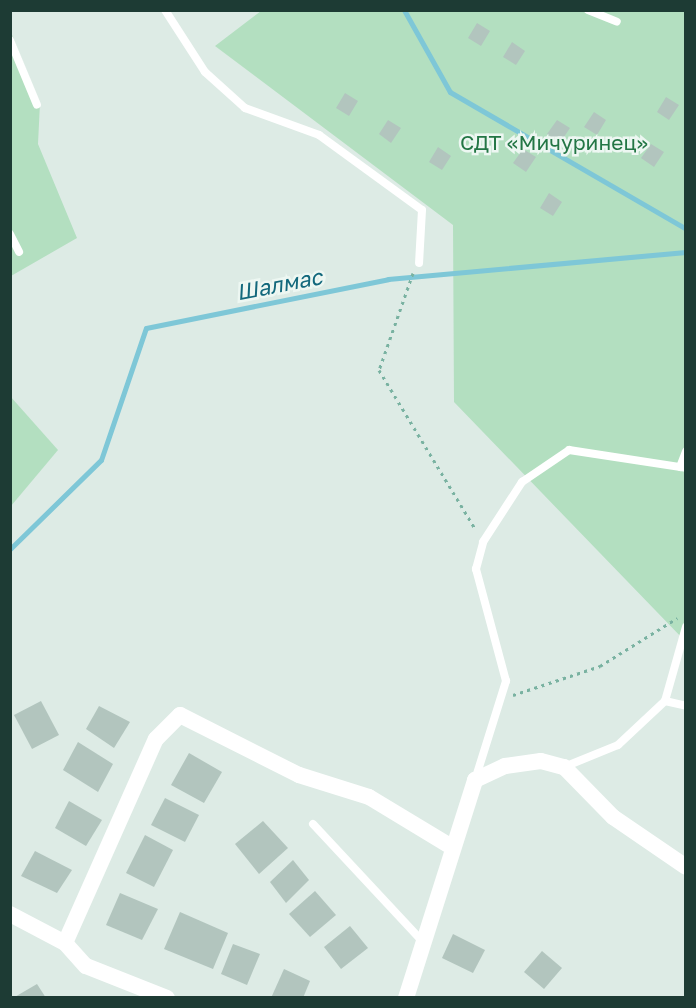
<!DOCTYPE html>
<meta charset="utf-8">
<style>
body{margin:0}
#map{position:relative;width:696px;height:1008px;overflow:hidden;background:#ddebe5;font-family:"Golos Text",sans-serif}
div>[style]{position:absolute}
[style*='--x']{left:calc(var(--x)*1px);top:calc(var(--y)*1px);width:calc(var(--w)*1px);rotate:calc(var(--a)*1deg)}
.green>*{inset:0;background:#b3dfc0}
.stream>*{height:5px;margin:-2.5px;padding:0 2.5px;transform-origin:2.5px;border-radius:2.5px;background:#7ec7d7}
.building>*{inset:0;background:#b2c5be}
.path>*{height:3px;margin-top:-1.5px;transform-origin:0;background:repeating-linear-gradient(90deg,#79b2a1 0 3px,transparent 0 7.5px)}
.service>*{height:8px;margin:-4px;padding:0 4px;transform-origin:4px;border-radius:4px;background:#fff}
.minor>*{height:16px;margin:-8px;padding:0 8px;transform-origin:8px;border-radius:8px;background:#fff}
span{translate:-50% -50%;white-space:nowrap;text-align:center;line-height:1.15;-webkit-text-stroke:5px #edf7f2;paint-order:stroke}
.park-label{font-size:21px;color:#237645}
.water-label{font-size:22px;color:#12687c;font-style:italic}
.frame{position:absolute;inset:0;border:12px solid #1d3b34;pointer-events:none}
</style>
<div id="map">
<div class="green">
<i style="clip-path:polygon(261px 11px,685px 11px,685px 641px,454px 402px,453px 225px,215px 46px)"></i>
<i style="clip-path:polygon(10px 30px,40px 103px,38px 144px,77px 238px,11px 276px)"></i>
<i style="clip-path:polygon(10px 396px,58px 450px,11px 506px,10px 506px)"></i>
</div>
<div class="stream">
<i style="--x:404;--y:10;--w:94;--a:60.7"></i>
<i style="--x:450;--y:92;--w:273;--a:30.1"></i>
<i style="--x:10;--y:549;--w:127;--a:-44.4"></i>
<i style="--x:101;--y:460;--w:139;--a:-71.2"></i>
<i style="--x:146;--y:328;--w:247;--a:-11.4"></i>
<i style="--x:388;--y:279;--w:299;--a:-5.2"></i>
</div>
<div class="building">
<i style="clip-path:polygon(477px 23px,490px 31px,481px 46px,468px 38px)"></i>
<i style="clip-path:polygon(512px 42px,525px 51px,516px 65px,503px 57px)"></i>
<i style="clip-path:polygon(345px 93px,358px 101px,349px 116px,336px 108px)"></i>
<i style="clip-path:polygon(666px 97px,679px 105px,669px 120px,657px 112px)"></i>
<i style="clip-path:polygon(594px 112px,606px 120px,597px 135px,584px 127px)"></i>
<i style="clip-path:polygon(388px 120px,401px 128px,391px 143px,379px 134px)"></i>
<i style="clip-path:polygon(557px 120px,570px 128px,560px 143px,547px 134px)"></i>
<i style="clip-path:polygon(651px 144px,664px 152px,654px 167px,641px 158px)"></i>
<i style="clip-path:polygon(438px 147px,451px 156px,442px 170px,429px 162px)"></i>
<i style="clip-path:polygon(523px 149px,536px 157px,526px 172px,513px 163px)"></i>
<i style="clip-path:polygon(549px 193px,562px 202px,553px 216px,540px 208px)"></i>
<i style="clip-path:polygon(41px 701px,59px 735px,32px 749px,14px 715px)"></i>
<i style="clip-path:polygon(99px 706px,130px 722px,114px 748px,86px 729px)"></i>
<i style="clip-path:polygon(78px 742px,113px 764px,98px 792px,63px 770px)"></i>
<i style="clip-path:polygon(189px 753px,222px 772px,204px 803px,171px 785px)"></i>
<i style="clip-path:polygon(165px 798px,199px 815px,185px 842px,151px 825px)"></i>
<i style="clip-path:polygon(69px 801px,102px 820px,86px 846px,55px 828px)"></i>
<i style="clip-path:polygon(263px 821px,288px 848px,259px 874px,235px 844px)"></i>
<i style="clip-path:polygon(145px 835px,173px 850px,154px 887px,126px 873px)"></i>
<i style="clip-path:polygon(35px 851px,72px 870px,57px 893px,21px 876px)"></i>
<i style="clip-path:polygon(293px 860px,309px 880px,286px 903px,270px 882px)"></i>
<i style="clip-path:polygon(315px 891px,336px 915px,310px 937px,289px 914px)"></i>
<i style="clip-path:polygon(120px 893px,158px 909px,142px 940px,106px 925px)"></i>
<i style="clip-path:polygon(180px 912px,228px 933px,213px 969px,164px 949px)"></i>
<i style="clip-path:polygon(350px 926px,368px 948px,341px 969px,324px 947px)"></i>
<i style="clip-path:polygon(453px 934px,485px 950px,473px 973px,442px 958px)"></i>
<i style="clip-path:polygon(233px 944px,260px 954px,247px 985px,221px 974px)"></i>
<i style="clip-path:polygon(542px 951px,562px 968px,544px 989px,524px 972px)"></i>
<i style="clip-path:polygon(284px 969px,310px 981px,303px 998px,271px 998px)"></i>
<i style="clip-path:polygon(37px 984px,46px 998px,13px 998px)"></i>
</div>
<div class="path">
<i style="--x:413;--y:273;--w:103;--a:109.3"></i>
<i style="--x:379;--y:370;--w:187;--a:58.8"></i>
<i style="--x:513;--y:695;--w:92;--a:-18.4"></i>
<i style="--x:600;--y:666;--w:91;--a:-31.9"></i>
</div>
<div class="service">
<i style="--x:165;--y:10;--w:74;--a:57.2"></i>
<i style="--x:205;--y:72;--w:54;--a:42"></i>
<i style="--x:245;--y:108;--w:79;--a:20"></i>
<i style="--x:319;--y:135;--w:127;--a:36.1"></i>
<i style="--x:422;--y:210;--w:53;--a:93.2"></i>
<i style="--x:588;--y:10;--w:31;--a:22"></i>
<i style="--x:10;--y:40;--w:70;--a:67.4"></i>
<i style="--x:10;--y:234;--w:20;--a:63"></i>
<i style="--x:680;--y:467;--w:17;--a:-69"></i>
<i style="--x:665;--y:701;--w:22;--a:13"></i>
<i style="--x:564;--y:767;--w:58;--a:-22.2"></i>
<i style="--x:618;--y:745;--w:64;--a:-43.1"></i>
<i style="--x:665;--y:701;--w:77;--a:-74.2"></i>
<i style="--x:475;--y:780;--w:104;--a:-72.6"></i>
<i style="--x:506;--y:681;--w:116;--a:-105"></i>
<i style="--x:476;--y:569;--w:28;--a:-75"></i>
<i style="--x:483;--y:542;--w:72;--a:-57"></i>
<i style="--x:522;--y:482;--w:57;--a:-34.2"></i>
<i style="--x:569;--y:450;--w:118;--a:8.7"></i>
<i style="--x:313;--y:824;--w:160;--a:47"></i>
</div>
<div class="minor">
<i style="--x:10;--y:914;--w:62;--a:27.8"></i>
<i style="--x:65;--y:943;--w:31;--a:48"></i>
<i style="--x:86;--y:966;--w:87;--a:21.6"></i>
<i style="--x:65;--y:943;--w:223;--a:-66"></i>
<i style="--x:156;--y:739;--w:34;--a:-45"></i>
<i style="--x:180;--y:715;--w:133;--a:26.8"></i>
<i style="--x:299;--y:775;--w:73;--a:17.4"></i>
<i style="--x:369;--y:797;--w:95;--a:31.2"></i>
<i style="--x:406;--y:998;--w:229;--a:-72.4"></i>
<i style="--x:475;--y:780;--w:33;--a:-25"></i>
<i style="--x:505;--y:766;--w:36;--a:-8"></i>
<i style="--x:541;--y:761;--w:24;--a:15"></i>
<i style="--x:564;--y:767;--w:70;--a:45.6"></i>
<i style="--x:613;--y:817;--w:88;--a:34.4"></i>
</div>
<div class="park-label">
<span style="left:554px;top:142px">СДТ «Мичуринец»</span>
</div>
<div class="water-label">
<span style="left:279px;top:284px;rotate:-11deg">Шалмас</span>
</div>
<div class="frame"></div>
</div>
